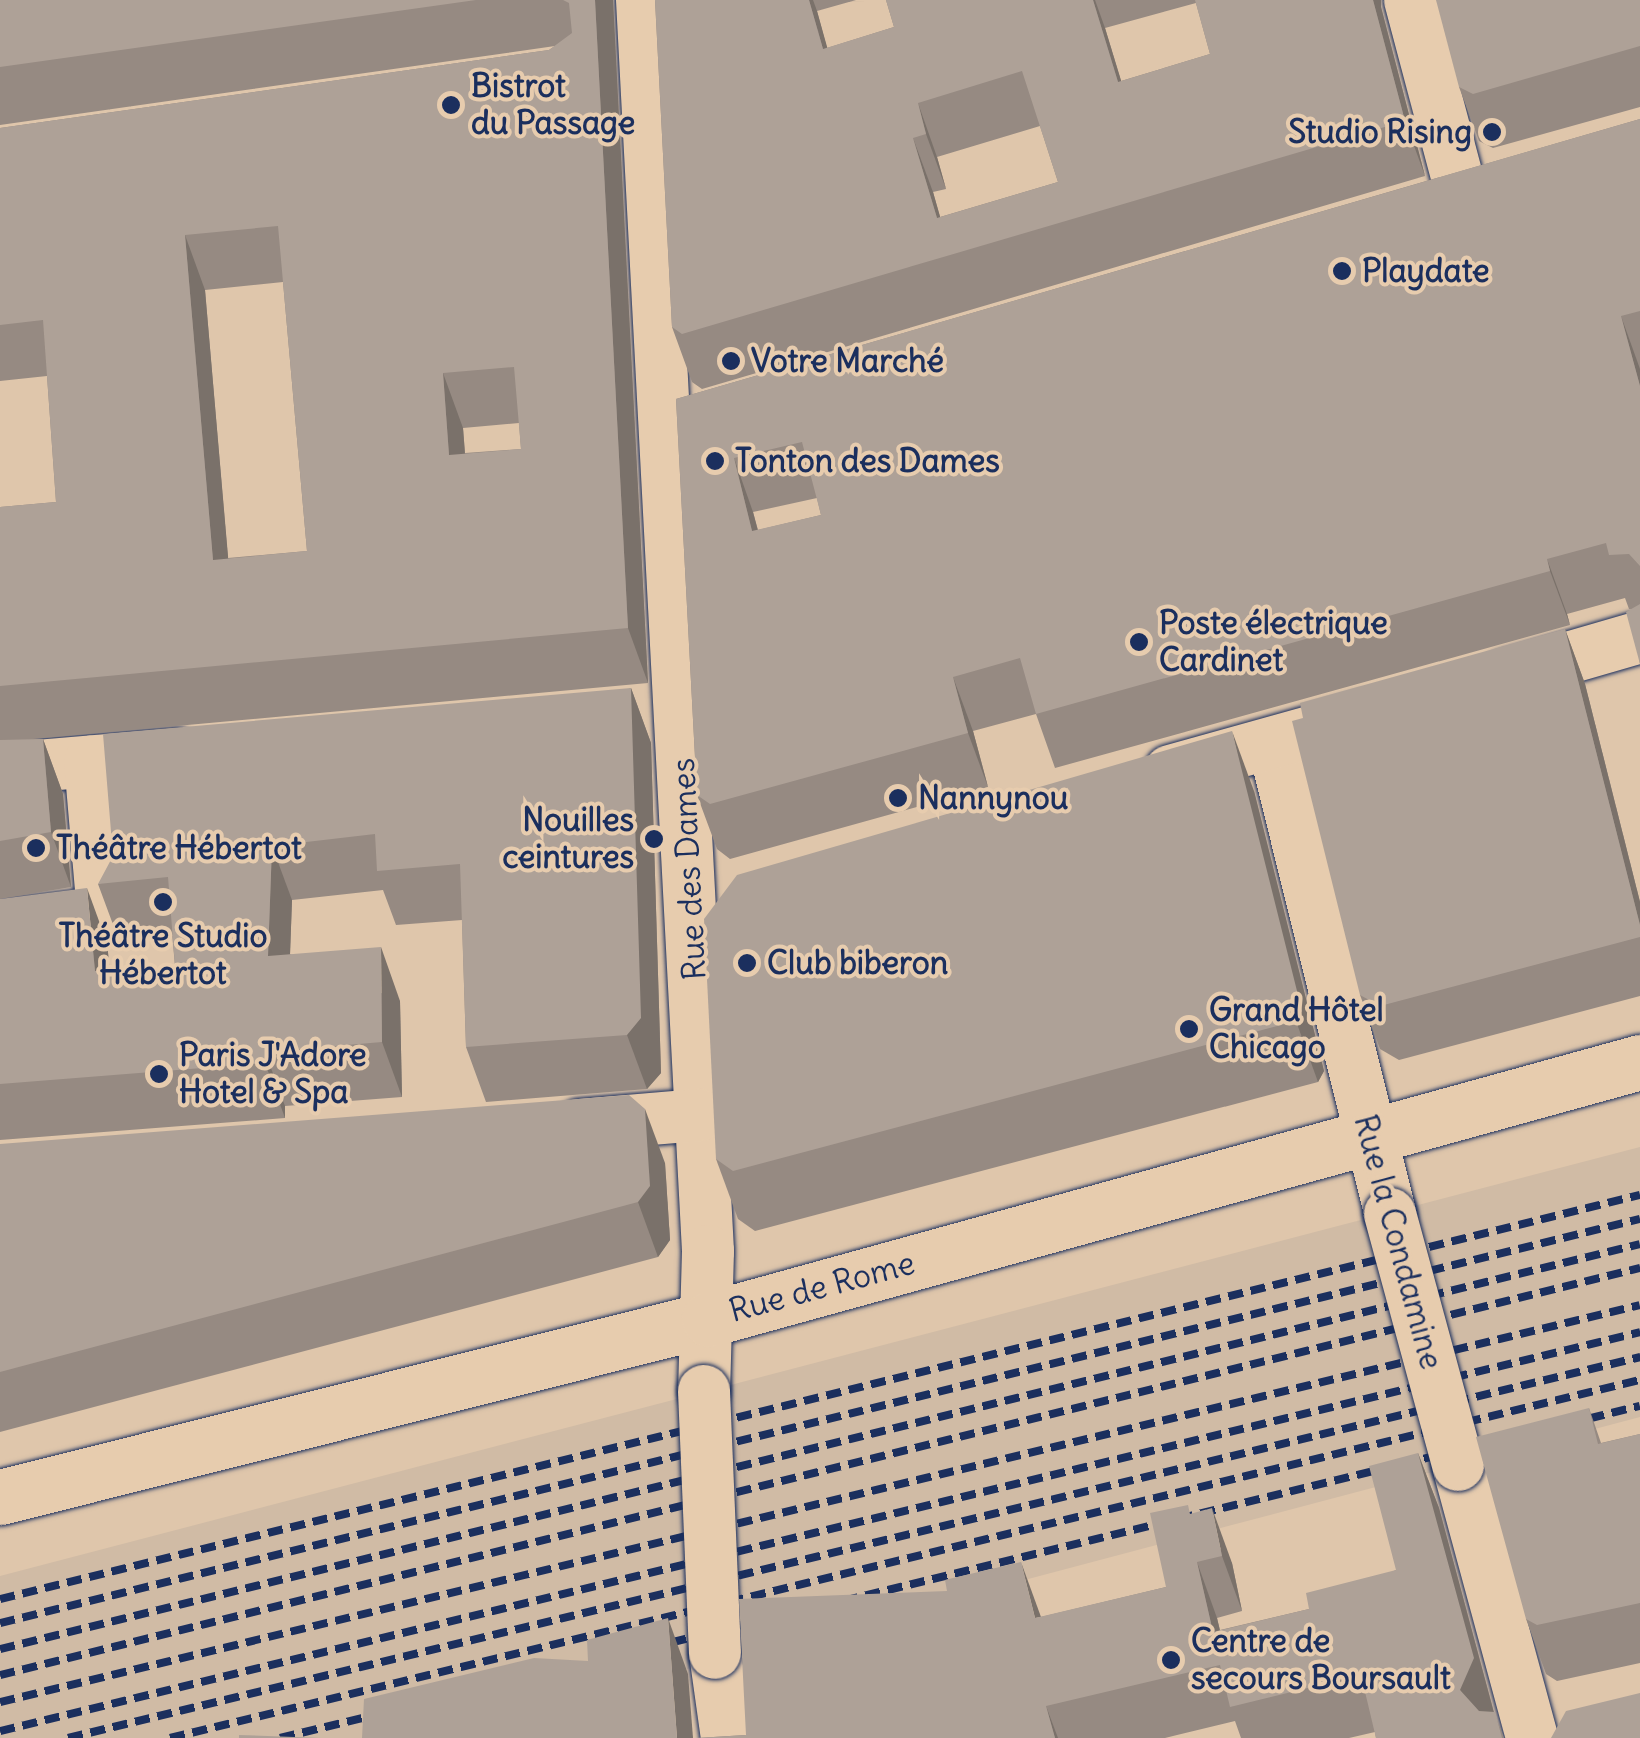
<!DOCTYPE html>
<meta charset="utf-8">
<style>
body{margin:0}
#map{position:relative;width:1640px;height:1738px;overflow:hidden;background:#dfc6ab;font-family:Delius,sans-serif}
div>[style]{position:absolute}
[style*='--x']{left:calc(var(--x)*1px);top:calc(var(--y)*1px);width:calc(var(--w)*1px);rotate:calc(var(--a)*1deg)}
.built>*{inset:0;background:#d0bba5}
.roads{filter:drop-shadow(0 0 2px #1b2f5e) drop-shadow(0 0 2px #1b2f5e)}
.street>*{height:52px;margin:-26px;padding:0 26px;transform-origin:26px;border-radius:26px;background:#e7ccae}
.secondary>*{height:55px;margin:-27.5px;padding:0 27.5px;transform-origin:27.5px;border-radius:27.5px;background:#e7ccae}
.rail>*{height:8px;margin-top:-4px;transform-origin:0;background:repeating-linear-gradient(90deg,#1b2f5e 0 15px,transparent 0 23px)}
.bridges{filter:drop-shadow(0 0 2px #1b2f5e) drop-shadow(0 0 2px #1b2f5e)}
.street-bridge>*{height:52px;margin:-26px;padding:0 26px;transform-origin:26px;border-radius:26px;background:#e7ccae}
.wall>*{inset:0;background:#968a82}
.shaded-wall>*{inset:0;background:#7a716a}
.building>*{inset:0;background:#aea197}
.dots>*{width:28px;height:28px;translate:-50% -50%;box-sizing:border-box;border:5px solid #e7ccae;border-radius:50%}
span{translate:-50% -50%;white-space:nowrap;text-align:center;line-height:1.15;-webkit-text-stroke:8px #e7ccae;paint-order:stroke}
.poi-label{font-size:32px;color:#1b2f5e;font-weight:700}
.left{translate:0 -50%;text-align:left}
.right{translate:-100% -50%;text-align:right}
.street-label{font-size:32px;color:#1b2f5e}
</style>
<div id="map">
<div class="built">
<i style="clip-path:polygon(1640px 1147px,1640px 1417px,427px 1738px,0 1738px,0 1576px)"></i>
</div>
<div class="roads">
<div class="street">
<i style="--x:642;--y:0;--w:1253;--a:86.98"></i>
<i style="--x:708;--y:1251;--w:140;--a:91.6"></i>
<i style="--x:1410;--y:0;--w:202;--a:75.1"></i>
<i style="--x:1506;--y:676;--w:140;--a:-16.2"></i>
<i style="--x:1273;--y:743;--w:485;--a:76"></i>
<i style="--x:0;--y:769;--w:178;--a:-4.8"></i>
<i style="--x:1170;--y:771;--w:201;--a:-15.6"></i>
<i style="--x:0;--y:926;--w:104;--a:-7.2"></i>
<i style="--x:103;--y:913;--w:152;--a:-94.9"></i>
<i style="--x:580;--y:1125;--w:120;--a:-4.8"></i>
<i style="--x:1458;--y:1465;--w:283;--a:74.8"></i>
<i style="--x:715;--y:1653;--w:86;--a:82"></i>
</div>
<div class="secondary">
<i style="--x:0;--y:1497;--w:731;--a:-14.09"></i>
<i style="--x:709;--y:1319;--w:966;--a:-15.43"></i>
</div>
</div>
<div class="rail">
<i style="--x:1567;--y:1424;--w:75;--a:-13.9"></i>
<i style="--x:0;--y:1599;--w:1689;--a:-13.84"></i>
<i style="--x:843;--y:1601;--w:681;--a:-13.77"></i>
<i style="--x:0;--y:1623;--w:1689;--a:-13.84"></i>
<i style="--x:649;--y:1648;--w:120;--a:-14"></i>
<i style="--x:0;--y:1649;--w:1689;--a:-13.87"></i>
<i style="--x:0;--y:1675;--w:1690;--a:-13.94"></i>
<i style="--x:0;--y:1702;--w:1687;--a:-13.61"></i>
<i style="--x:0;--y:1731;--w:1688;--a:-13.67"></i>
<i style="--x:68;--y:1738;--w:1618;--a:-13.62"></i>
<i style="--x:170;--y:1738;--w:1513;--a:-13.69"></i>
<i style="--x:280;--y:1738;--w:115;--a:-13.6"></i>
</div>
<div class="bridges">
<div class="street-bridge">
<i style="--x:1390;--y:1214;--w:260;--a:74.8"></i>
<i style="--x:704;--y:1391;--w:262;--a:87.6"></i>
</div>
</div>
<div class="wall">
<i style="clip-path:polygon(evenodd,0 0,613px 0,648px 683px,33px 739px,43px 739px,63px 794px,71px 887px,0 899px,0 507px,56px 502px,47px 376px,0 381px,0 128px,549px 50px,555px 46px,0 125px,0 0,283px 282px,307px 551px,228px 558px,205px 290px,283px 282px,0 0,519px 423px,521px 449px,465px 453px,463px 428px,519px 423px)"></i>
<i style="clip-path:polygon(evenodd,655px 0,856px 0,817px 11px,827px 48px,894px 27px,886px 0,1381px 0,1381px 7px,1425px 176px,702px 389px,692px 382px,672px 327px,655px 0,1196px 3px,1210px 54px,1121px 81px,1105px 28px,1196px 3px,655px 0,1040px 126px,1058px 182px,940px 217px,933px 192px,946px 189px,937px 157px,1040px 126px)"></i>
<i style="clip-path:polygon(1640px 0,1640px 107px,1493px 148px,1479px 141px,1459px 87px)"></i>
<i style="clip-path:polygon(evenodd,1640px 119px,1640px 664px,1632px 609px,1629px 609px,1625px 598px,1567px 614px,1570px 625px,1055px 768px,1036px 714px,973px 731px,988px 787px,730px 859px,717px 849px,697px 795px,676px 399px,1640px 119px,817px 498px,821px 515px,758px 530px,753px 512px,817px 498px)"></i>
<i style="clip-path:polygon(1565px 629px,1585px 684px,1640px 902px,1640px 996px,1399px 1060px,1380px 1049px,1360px 995px)"></i>
<i style="clip-path:polygon(631px 688px,651px 743px,661px 1073px,647px 1089px,486px 1102px,466px 1047px,462px 920px,396px 925px,383px 890px,292px 900px,290px 954px,400px 1001px,402px 1097px,285px 1106px,285px 1118px,0 1140px,0 899px,107px 943px,110px 970px,175px 966px,172px 933px,118px 938px,98px 884px)"></i>
<i style="clip-path:polygon(1254px 791px,1324px 1071px,1318px 1082px,755px 1231px,738px 1219px,716px 1159px)"></i>
<i style="clip-path:polygon(0 1144px,665px 1163px,670px 1240px,658px 1257px,0 1432px)"></i>
<i style="clip-path:polygon(1589px 1408px,1601px 1443px,1640px 1434px,1640px 1663px,1557px 1681px,1546px 1674px,1526px 1619px)"></i>
<i style="clip-path:polygon(1418px 1453px,1439px 1508px,1494px 1712px,1504px 1738px,1376px 1738px,1375px 1732px,1349px 1738px,1241px 1738px,1235px 1721px,1165px 1738px,697px 1738px,746px 1735px,1041px 1617px,1166px 1587px,1191px 1514px,1232px 1563px,1242px 1611px,1217px 1618px,1220px 1630px,1309px 1609px,1396px 1570px)"></i>
</div>
<div class="shaded-wall">
<i style="clip-path:polygon(595px 0,613px 0,648px 683px,628px 628px)"></i>
<i style="clip-path:polygon(809px 0,813px 0,817px 11px,843px 104px,823px 49px)"></i>
<i style="clip-path:polygon(1093px 0,1095px 0,1105px 28px,1138px 136px,1118px 82px)"></i>
<i style="clip-path:polygon(1373px 0,1381px 0,1381px 7px,1425px 176px,1405px 121px)"></i>
<i style="clip-path:polygon(918px 103px,937px 157px,946px 189px,926px 134px)"></i>
<i style="clip-path:polygon(913px 138px,933px 192px,951px 255px,937px 218px)"></i>
<i style="clip-path:polygon(185px 235px,205px 290px,233px 614px,213px 560px)"></i>
<i style="clip-path:polygon(1621px 316px,1640px 369px,1640px 386px)"></i>
<i style="clip-path:polygon(443px 373px,463px 428px,469px 509px,449px 455px)"></i>
<i style="clip-path:polygon(734px 458px,753px 512px,772px 585px,752px 531px)"></i>
<i style="clip-path:polygon(1547px 559px,1567px 614px,1570px 625px,1550px 571px)"></i>
<i style="clip-path:polygon(1565px 629px,1585px 684px,1640px 902px,1640px 925px)"></i>
<i style="clip-path:polygon(953px 677px,973px 731px,988px 787px,968px 733px)"></i>
<i style="clip-path:polygon(631px 688px,651px 743px,661px 1073px,647px 1089px,627px 1035px)"></i>
<i style="clip-path:polygon(1232px 731px,1254px 791px,1324px 1071px,1318px 1082px,1296px 1021px)"></i>
<i style="clip-path:polygon(43px 739px,63px 794px,71px 887px,51px 832px)"></i>
<i style="clip-path:polygon(272px 846px,292px 900px,288px 1010px,268px 956px)"></i>
<i style="clip-path:polygon(87px 888px,107px 943px,115px 1026px,95px 971px)"></i>
<i style="clip-path:polygon(381px 947px,400px 1001px,402px 1097px,382px 1042px)"></i>
<i style="clip-path:polygon(265px 1052px,285px 1106px,285px 1118px,265px 1063px)"></i>
<i style="clip-path:polygon(645px 1109px,665px 1163px,670px 1240px,658px 1257px,638px 1202px)"></i>
<i style="clip-path:polygon(1418px 1453px,1439px 1508px,1494px 1713px,1483px 1738px,1460px 1690px)"></i>
<i style="clip-path:polygon(1212px 1508px,1232px 1563px,1242px 1611px,1222px 1556px)"></i>
<i style="clip-path:polygon(1021px 1562px,1041px 1617px,1035px 1618px)"></i>
<i style="clip-path:polygon(1197px 1562px,1217px 1618px,1233px 1688px,1213px 1632px)"></i>
<i style="clip-path:polygon(668px 1618px,688px 1674px,693px 1738px,677px 1738px)"></i>
<i style="clip-path:polygon(1046px 1706px,1058px 1738px,1055px 1738px)"></i>
</div>
<div class="building">
<i style="clip-path:polygon(0 0,476px 0,0 67px)"></i>
<i style="clip-path:polygon(evenodd,563px 0,595px 0,628px 628px,0 686px,0 507px,56px 502px,43px 320px,0 325px,0 128px,549px 50px,572px 33px,569px 3px,563px 0,278px 226px,307px 551px,213px 560px,185px 235px,278px 226px,563px 0,514px 367px,521px 449px,449px 455px,443px 373px,514px 367px)"></i>
<i style="clip-path:polygon(evenodd,655px 0,809px 0,823px 49px,894px 27px,886px 0,1093px 0,1118px 82px,1210px 54px,1195px 0,1373px 0,1405px 121px,682px 334px,672px 327px,655px 0,1022px 71px,1058px 182px,937px 218px,913px 138px,926px 134px,918px 103px,1022px 71px)"></i>
<i style="clip-path:polygon(1436px 0,1640px 0,1640px 46px,1473px 94px,1459px 87px)"></i>
<i style="clip-path:polygon(evenodd,1640px 119px,1640px 311px,1621px 316px,1640px 386px,1640px 566px,1629px 554px,1609px 555px,1606px 543px,1547px 559px,1550px 571px,1036px 714px,1020px 658px,953px 677px,968px 733px,710px 804px,697px 795px,676px 399px,1640px 119px,802px 442px,821px 515px,752px 531px,734px 458px,802px 442px)"></i>
<i style="clip-path:polygon(1640px 604px,1640px 664px,1626px 612px)"></i>
<i style="clip-path:polygon(1565px 629px,1640px 925px,1640px 937px,1380px 1006px,1360px 995px,1292px 721px,1303px 718px,1300px 703px)"></i>
<i style="clip-path:polygon(631px 688px,641px 1018px,627px 1035px,466px 1047px,460px 864px,377px 871px,375px 834px,272px 846px,268px 956px,381px 947px,382px 1042px,265px 1052px,265px 1063px,0 1084px,0 899px,87px 888px,95px 971px,175px 966px,168px 877px,98px 884px,113px 856px,103px 734px)"></i>
<i style="clip-path:polygon(1232px 731px,1302px 1011px,1296px 1021px,733px 1171px,716px 1159px,704px 919px,737px 875px)"></i>
<i style="clip-path:polygon(43px 739px,51px 832px,0 841px,0 740px)"></i>
<i style="clip-path:polygon(629px 1095px,645px 1109px,650px 1186px,638px 1202px,0 1372px,0 1144px)"></i>
<i style="clip-path:polygon(1589px 1408px,1598px 1444px,1640px 1434px,1640px 1603px,1537px 1625px,1526px 1619px,1476px 1437px)"></i>
<i style="clip-path:polygon(1418px 1453px,1474px 1658px,1460px 1690px,1479px 1711px,1495px 1712px,1502px 1738px,1376px 1738px,1361px 1675px,1230px 1707px,1220px 1665px,1046px 1706px,1055px 1738px,697px 1738px,746px 1735px,739px 1599px,947px 1591px,945px 1580px,1021px 1562px,1035px 1618px,1166px 1587px,1150px 1513px,1188px 1505px,1190px 1514px,1212px 1508px,1222px 1556px,1197px 1562px,1213px 1632px,1309px 1609px,1306px 1593px,1396px 1570px,1369px 1466px)"></i>
<i style="clip-path:polygon(668px 1618px,677px 1738px,362px 1738px,364px 1699px,534px 1658px,588px 1661px,587px 1640px)"></i>
<i style="clip-path:polygon(1640px 1693px,1640px 1738px,1551px 1738px,1566px 1711px)"></i>
<i style="clip-path:polygon(239px 1735px,321px 1738px,239px 1738px)"></i>
</div>
<div class="dots">
<i style="left:451px;top:105px;background:#1b2f5e"></i>
<i style="left:1492px;top:132px;background:#1b2f5e"></i>
<i style="left:1342px;top:271px;background:#1b2f5e"></i>
<i style="left:731px;top:361px;background:#1b2f5e"></i>
<i style="left:715px;top:461px;background:#1b2f5e"></i>
<i style="left:1139px;top:642px;background:#1b2f5e"></i>
<i style="left:898px;top:798px;background:#1b2f5e"></i>
<i style="left:654px;top:839px;background:#1b2f5e"></i>
<i style="left:36px;top:848px;background:#1b2f5e"></i>
<i style="left:163px;top:902px;background:#1b2f5e"></i>
<i style="left:747px;top:963px;background:#1b2f5e"></i>
<i style="left:1189px;top:1029px;background:#1b2f5e"></i>
<i style="left:159px;top:1074px;background:#1b2f5e"></i>
<i style="left:1171px;top:1660px;background:#1b2f5e"></i>
</div>
<div class="poi-label">
<span class="left" style="left:471px;top:105px">Bistrot<br>du Passage</span>
<span class="right" style="left:1472px;top:132px">Studio Rising</span>
<span class="left" style="left:1362px;top:271px">Playdate</span>
<span class="left" style="left:751px;top:361px">Votre Marché</span>
<span class="left" style="left:735px;top:461px">Tonton des Dames</span>
<span class="left" style="left:1159px;top:642px">Poste électrique<br>Cardinet</span>
<span class="left" style="left:918px;top:798px">Nannynou</span>
<span class="right" style="left:634px;top:839px">Nouilles<br>ceintures</span>
<span class="left" style="left:56px;top:848px">Théâtre Hébertot</span>
<span style="left:163px;top:955px">Théâtre Studio<br>Hébertot</span>
<span class="left" style="left:767px;top:963px">Club biberon</span>
<span class="left" style="left:1209px;top:1029px">Grand Hôtel<br>Chicago</span>
<span class="left" style="left:179px;top:1074px">Paris J'Adore<br>Hotel &amp; Spa</span>
<span class="left" style="left:1191px;top:1660px">Centre de<br>secours Boursault</span>
</div>
<div class="street-label">
<span style="left:689px;top:869px;rotate:-93deg">Rue des Dames</span>
<span style="left:1398px;top:1242px;rotate:75deg">Rue la Condamine</span>
<span style="left:822px;top:1287px;rotate:-15deg">Rue de Rome</span>
</div>
</div>
